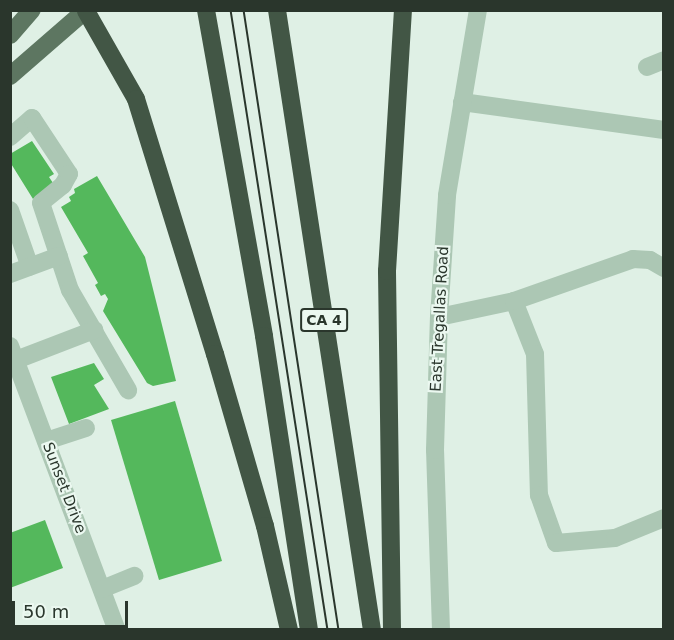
<!DOCTYPE html>
<style>
body{margin:0}
#map{position:relative;width:674px;height:640px;overflow:hidden;background:#dff0e5;font-family:"DejaVu Sans",sans-serif}
div>[style]{position:absolute}
[style*='--x']{left:calc(var(--x)*1px);top:calc(var(--y)*1px);width:calc(var(--w)*1px);rotate:calc(var(--a)*1deg)}
.building>*{inset:0;background:#54b85c}
.minor>*{height:18px;margin:-9px;padding:0 9px;transform-origin:9px;border-radius:9px;background:#acc7b4}
.major>*{height:18px;margin:-9px;padding:0 9px;transform-origin:9px;border-radius:9px;background:#5d7661}
.highway>*{height:18px;margin:-9px;padding:0 9px;transform-origin:9px;border-radius:9px;background:#425645}
.tram>*{height:1.5px;margin:-0.75px;padding:0 0.75px;transform-origin:0.75px;border-radius:0.75px;background:#2a362c}
span{translate:-50% -50%;white-space:nowrap;text-align:center;line-height:1.15;-webkit-text-stroke:4.5px #ebf8f0;paint-order:stroke}
.shield-label span{padding:2px 4px;background:#ebf8f0;border:2px solid;border-radius:4px;-webkit-text-stroke-width:0}
.shield-label{font-size:14px;color:#2a362c;font-weight:700}
.street-label{font-size:15px;color:#2a362c}
.frame{position:absolute;inset:0;border:12px solid #2a362c;pointer-events:none}
.scale{position:absolute;left:12px;top:601px;width:116px;height:27px;box-sizing:border-box;border:3px solid #2a362c;border-top:0;padding-left:8px;font-size:18px;line-height:21px;white-space:nowrap;color:#2a362c;-webkit-text-stroke:4px #ebf8f0;paint-order:stroke}
</style>
<div id="map">
<div class="building">
<i style="clip-path:polygon(32px 141px,54px 174px,49px 177px,55px 186px,33px 199px,10px 162px,10px 154px)"></i>
<i style="clip-path:polygon(97px 176px,145px 257px,176px 381px,153px 386px,147px 383px,103px 311px,108px 299px,105px 294px,101px 296px,95px 285px,98px 283px,83px 256px,88px 253px,61px 207px,71px 201px,69px 197px,75px 193px,74px 189px)"></i>
<i style="clip-path:polygon(94px 363px,104px 379px,94px 385px,109px 409px,69px 424px,51px 377px)"></i>
<i style="clip-path:polygon(175px 401px,222px 561px,159px 580px,111px 420px)"></i>
<i style="clip-path:polygon(45px 520px,63px 568px,10px 588px,10px 533px)"></i>
</div>
<div class="minor">
<i style="--x:647;--y:67;--w:18;--a:-22"></i>
<i style="--x:462;--y:102;--w:204;--a:7.9"></i>
<i style="--x:10;--y:137;--w:29;--a:-41"></i>
<i style="--x:32;--y:118;--w:67;--a:56.5"></i>
<i style="--x:69;--y:174;--w:13;--a:119"></i>
<i style="--x:63;--y:185;--w:28;--a:141"></i>
<i style="--x:41;--y:203;--w:92;--a:71.6"></i>
<i style="--x:70;--y:290;--w:116;--a:59.9"></i>
<i style="--x:10;--y:210;--w:60;--a:70.7"></i>
<i style="--x:10;--y:274;--w:52;--a:-20.2"></i>
<i style="--x:514;--y:301;--w:57;--a:68.4"></i>
<i style="--x:535;--y:354;--w:141;--a:88.4"></i>
<i style="--x:539;--y:495;--w:51;--a:70.5"></i>
<i style="--x:556;--y:543;--w:59;--a:-4.8"></i>
<i style="--x:615;--y:538;--w:53;--a:-22.2"></i>
<i style="--x:439;--y:317;--w:77;--a:-12"></i>
<i style="--x:514;--y:301;--w:126;--a:-19.4"></i>
<i style="--x:633;--y:259;--w:17;--a:3"></i>
<i style="--x:650;--y:260;--w:16;--a:30"></i>
<i style="--x:10;--y:346;--w:303;--a:69.4"></i>
<i style="--x:16;--y:360;--w:84;--a:-21"></i>
<i style="--x:46;--y:441;--w:42;--a:-18"></i>
<i style="--x:102;--y:589;--w:35;--a:-22"></i>
<i style="--x:441;--y:630;--w:180;--a:-91.9"></i>
<i style="--x:435;--y:450;--w:133;--a:-88.3"></i>
<i style="--x:439;--y:317;--w:122;--a:-86.2"></i>
<i style="--x:447;--y:195;--w:188;--a:-80.5"></i>
</div>
<div class="major">
<i style="--x:10;--y:35;--w:33;--a:-49"></i>
<i style="--x:10;--y:76;--w:101;--a:-41"></i>
</div>
<div class="highway">
<i style="--x:206;--y:10;--w:331;--a:79.9"></i>
<i style="--x:264;--y:336;--w:297;--a:81.3"></i>
<i style="--x:277;--y:10;--w:627;--a:81.29"></i>
<i style="--x:86;--y:11;--w:101;--a:60.4"></i>
<i style="--x:136;--y:99;--w:267;--a:72.8"></i>
<i style="--x:215;--y:354;--w:179;--a:73.8"></i>
<i style="--x:265;--y:526;--w:107;--a:77"></i>
<i style="--x:392;--y:630;--w:359;--a:-90.8"></i>
<i style="--x:387;--y:271;--w:261;--a:-86.5"></i>
</div>
<div class="tram">
<i style="--x:231;--y:10;--w:628;--a:81.11"></i>
<i style="--x:244;--y:10;--w:627;--a:81.29"></i>
</div>
<div class="shield-label">
<span style="left:324px;top:320px">CA 4</span>
</div>
<div class="street-label">
<span style="left:440px;top:319px;rotate:-87deg">East Tregallas Road</span>
<span style="left:64px;top:488px;rotate:69deg">Sunset Drive</span>
</div>
<div class="frame"></div>
<div class="scale">50 m</div>
</div>
